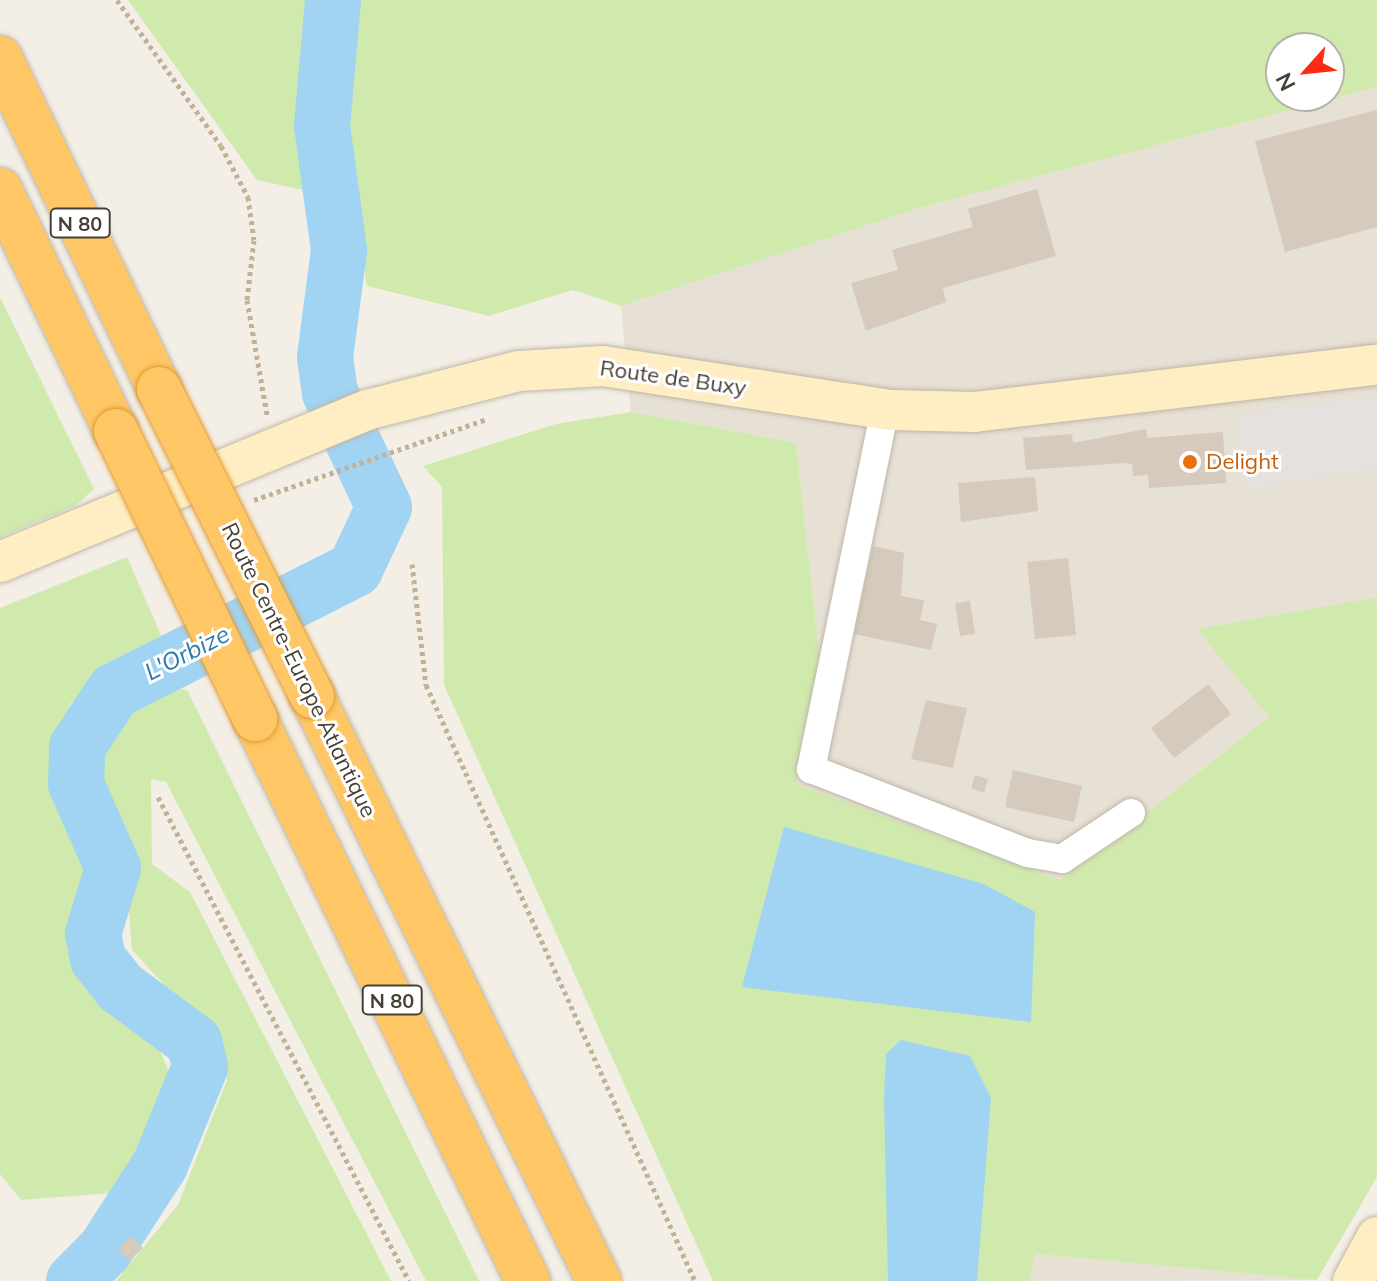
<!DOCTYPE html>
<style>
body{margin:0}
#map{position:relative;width:1377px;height:1281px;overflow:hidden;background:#f3efe6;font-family:Mulish,sans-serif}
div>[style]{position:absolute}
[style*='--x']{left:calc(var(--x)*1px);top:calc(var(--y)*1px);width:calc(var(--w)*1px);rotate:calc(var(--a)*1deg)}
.residential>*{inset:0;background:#e7e0d4}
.green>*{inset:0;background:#d0e9ad}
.parking>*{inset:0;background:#e4e1de}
.water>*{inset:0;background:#a0d4f2}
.river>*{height:56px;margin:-28px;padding:0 28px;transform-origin:28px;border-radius:28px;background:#a0d4f2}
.building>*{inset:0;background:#d5cabb}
.path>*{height:5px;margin-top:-2.5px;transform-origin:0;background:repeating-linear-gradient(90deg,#c1b199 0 4px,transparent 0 8px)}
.roads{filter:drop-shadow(0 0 2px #bfb6a8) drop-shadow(0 0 2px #bfb6a8)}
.street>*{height:28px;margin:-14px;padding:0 14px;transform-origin:14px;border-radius:14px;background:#fff}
.secondary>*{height:40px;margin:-20px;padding:0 20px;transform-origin:20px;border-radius:20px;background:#ffeec4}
.highway>*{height:44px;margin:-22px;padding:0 22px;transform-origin:22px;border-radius:22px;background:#ffc665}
.bridges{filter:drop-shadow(0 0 2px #e09a33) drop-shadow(0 0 2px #e09a33)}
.highway-bridge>*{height:44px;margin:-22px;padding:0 22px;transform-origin:22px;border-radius:22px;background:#ffc665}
.dots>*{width:22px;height:22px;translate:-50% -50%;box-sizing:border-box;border:4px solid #fff;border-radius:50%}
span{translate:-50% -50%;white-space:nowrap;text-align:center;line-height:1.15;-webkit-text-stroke:6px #fff;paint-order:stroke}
.shield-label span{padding:2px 6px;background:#fff;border:2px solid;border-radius:6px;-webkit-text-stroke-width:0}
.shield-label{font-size:20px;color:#463f35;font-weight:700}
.street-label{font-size:22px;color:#463f35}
.food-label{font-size:22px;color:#c56008}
.left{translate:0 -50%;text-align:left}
.water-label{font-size:24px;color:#2b7aac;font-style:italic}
.north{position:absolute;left:1265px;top:32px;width:80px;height:80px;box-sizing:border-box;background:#fff;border:2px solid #b5b2ae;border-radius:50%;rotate:243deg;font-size:22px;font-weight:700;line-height:32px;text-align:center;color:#463f35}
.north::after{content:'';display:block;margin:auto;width:28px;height:36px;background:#fe2c12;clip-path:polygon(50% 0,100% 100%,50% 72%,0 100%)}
</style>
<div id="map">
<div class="residential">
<i style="clip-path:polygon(1377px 87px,1377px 597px,1197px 629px,1270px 716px,1060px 880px,796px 784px,820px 661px,796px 443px,631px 412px,621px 306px,922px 207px)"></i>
<i style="clip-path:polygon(1034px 1254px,1317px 1280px,1029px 1281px)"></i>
</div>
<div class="green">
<i style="clip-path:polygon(128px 0,315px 0,303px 190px,257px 180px)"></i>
<i style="clip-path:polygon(evenodd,352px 0,1377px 0,1377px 87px,922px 207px,621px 306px,573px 290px,489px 316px,367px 286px,346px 152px,352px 0,1281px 48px,1329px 48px,1329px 96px,1281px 96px,1281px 48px)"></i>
<i style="clip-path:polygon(0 297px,94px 489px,75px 506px,0 537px)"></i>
<i style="clip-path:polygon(631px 412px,796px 443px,820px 661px,796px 784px,1060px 880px,1269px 717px,1197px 629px,1377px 597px,1377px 1177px,1317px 1280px,1035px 1254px,1029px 1281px,713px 1281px,444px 685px,442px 487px,423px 466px,556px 424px)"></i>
<i style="clip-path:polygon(127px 557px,161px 635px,71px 703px,55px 765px,89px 844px,90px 875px,73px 932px,84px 970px,160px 1051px,175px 1085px,158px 1128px,111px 1193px,21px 1200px,0 1174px,0 608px)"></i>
<i style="clip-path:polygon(156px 685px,187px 690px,479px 1281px,426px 1281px,166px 782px,151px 779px,152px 864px,190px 892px,391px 1281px,116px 1281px,178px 1205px,227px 1080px,218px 1043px,132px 950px,124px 848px,90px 767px,97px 736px,117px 708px)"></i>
</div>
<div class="parking">
<i style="clip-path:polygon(1377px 397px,1377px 467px,1244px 489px,1237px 415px)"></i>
</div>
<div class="water">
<i style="clip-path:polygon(784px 827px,984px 884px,1035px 912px,1031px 1022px,742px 987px)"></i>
<i style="clip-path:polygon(901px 1040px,970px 1056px,991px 1098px,977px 1281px,888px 1281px,884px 1098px,886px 1054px)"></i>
</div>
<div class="river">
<i style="--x:74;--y:1281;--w:44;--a:-45"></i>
<i style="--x:105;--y:1250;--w:101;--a:-57.1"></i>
<i style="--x:160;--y:1165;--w:106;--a:-67.8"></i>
<i style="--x:200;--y:1067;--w:26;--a:-103"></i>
<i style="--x:194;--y:1042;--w:92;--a:-143.4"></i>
<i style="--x:120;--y:987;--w:36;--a:-128"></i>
<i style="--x:98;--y:959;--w:25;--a:-101"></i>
<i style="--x:93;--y:934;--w:69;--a:-73.1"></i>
<i style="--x:113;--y:868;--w:92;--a:-113.8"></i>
<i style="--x:76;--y:784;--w:37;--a:-88"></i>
<i style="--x:77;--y:747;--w:67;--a:-56.5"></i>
<i style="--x:114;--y:691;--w:270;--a:-26.8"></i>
<i style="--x:355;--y:569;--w:68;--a:-64.9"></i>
<i style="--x:384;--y:507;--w:126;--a:-115.3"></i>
<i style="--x:330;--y:393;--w:36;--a:-98"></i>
<i style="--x:325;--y:357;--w:108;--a:-82.5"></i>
<i style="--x:339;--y:250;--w:125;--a:-97.8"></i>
<i style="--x:322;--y:126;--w:126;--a:-85"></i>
</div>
<div class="building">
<i style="clip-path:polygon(1377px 110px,1377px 227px,1285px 252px,1255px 141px)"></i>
<i style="clip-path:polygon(1037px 189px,1056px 256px,943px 288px,946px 302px,866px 331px,851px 283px,898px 270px,892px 250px,973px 227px,968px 209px)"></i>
<i style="clip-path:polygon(1146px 429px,1147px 438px,1223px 432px,1226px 483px,1149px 488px,1148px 475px,1133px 476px,1132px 464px,1124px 463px,1026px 470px,1023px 438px,1072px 434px,1073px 443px)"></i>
<i style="clip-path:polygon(1035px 477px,1038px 511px,961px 522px,958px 483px)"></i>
<i style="clip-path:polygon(873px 546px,904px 553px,901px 596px,924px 600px,920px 620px,937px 624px,931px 650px,854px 634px)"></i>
<i style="clip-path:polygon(1068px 558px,1076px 635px,1035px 639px,1027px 562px)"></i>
<i style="clip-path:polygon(970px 601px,975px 634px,960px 636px,955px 603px)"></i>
<i style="clip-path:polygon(1208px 684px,1231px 714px,1174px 758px,1151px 728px)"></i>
<i style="clip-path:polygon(926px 700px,967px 708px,953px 768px,911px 759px)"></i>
<i style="clip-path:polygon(1013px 770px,1082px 786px,1074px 822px,1005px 807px)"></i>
<i style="clip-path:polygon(975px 775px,988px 779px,984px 793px,971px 788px)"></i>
<i style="clip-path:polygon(131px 1236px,143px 1248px,129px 1261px,118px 1249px)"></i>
</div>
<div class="path">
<i style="--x:117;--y:0;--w:179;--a:54.5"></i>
<i style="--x:221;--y:146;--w:58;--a:62.1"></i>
<i style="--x:248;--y:197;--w:43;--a:82.1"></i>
<i style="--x:254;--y:240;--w:60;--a:96.7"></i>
<i style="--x:247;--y:300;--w:117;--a:80.1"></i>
<i style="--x:254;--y:500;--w:247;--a:-19.2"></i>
<i style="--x:412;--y:564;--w:122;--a:83.4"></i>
<i style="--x:426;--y:685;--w:654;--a:65.71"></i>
<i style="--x:158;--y:797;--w:545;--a:62.59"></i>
</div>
<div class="roads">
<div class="street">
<i style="--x:885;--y:409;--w:368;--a:101.6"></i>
<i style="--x:811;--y:769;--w:233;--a:21.2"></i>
<i style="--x:1028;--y:853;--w:35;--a:10"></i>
<i style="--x:1062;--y:859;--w:83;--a:-33.7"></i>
</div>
<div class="secondary">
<i style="--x:0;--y:562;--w:397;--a:-22.5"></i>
<i style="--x:367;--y:410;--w:157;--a:-14.4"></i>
<i style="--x:519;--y:371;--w:84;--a:-3.4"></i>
<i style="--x:603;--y:366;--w:292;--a:8.7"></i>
<i style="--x:892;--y:410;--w:82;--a:1.4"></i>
<i style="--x:974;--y:412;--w:406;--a:-6.7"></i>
<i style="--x:1353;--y:1281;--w:50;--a:-61.4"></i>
</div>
<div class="highway">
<i style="--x:0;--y:58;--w:367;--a:64.3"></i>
<i style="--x:0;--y:190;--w:267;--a:64.3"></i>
<i style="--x:312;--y:696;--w:652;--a:63.87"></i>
<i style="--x:255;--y:719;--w:625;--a:64.09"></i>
</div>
</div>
<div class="bridges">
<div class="highway-bridge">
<i style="--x:159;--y:389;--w:343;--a:63.5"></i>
<i style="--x:116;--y:431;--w:320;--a:64.2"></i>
</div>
</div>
<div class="dots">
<i style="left:1190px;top:462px;background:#e8710a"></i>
</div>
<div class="shield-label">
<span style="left:80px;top:223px">N 80</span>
<span style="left:392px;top:1000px">N 80</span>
</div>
<div class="street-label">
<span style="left:673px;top:378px;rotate:8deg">Route de Buxy</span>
<span style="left:299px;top:670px;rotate:64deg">Route Centre-Europe Atlantique</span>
</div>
<div class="food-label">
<span class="left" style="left:1206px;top:462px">Delight</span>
</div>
<div class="water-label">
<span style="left:187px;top:653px;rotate:-27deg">L'Orbize</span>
</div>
<div class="north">N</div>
</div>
